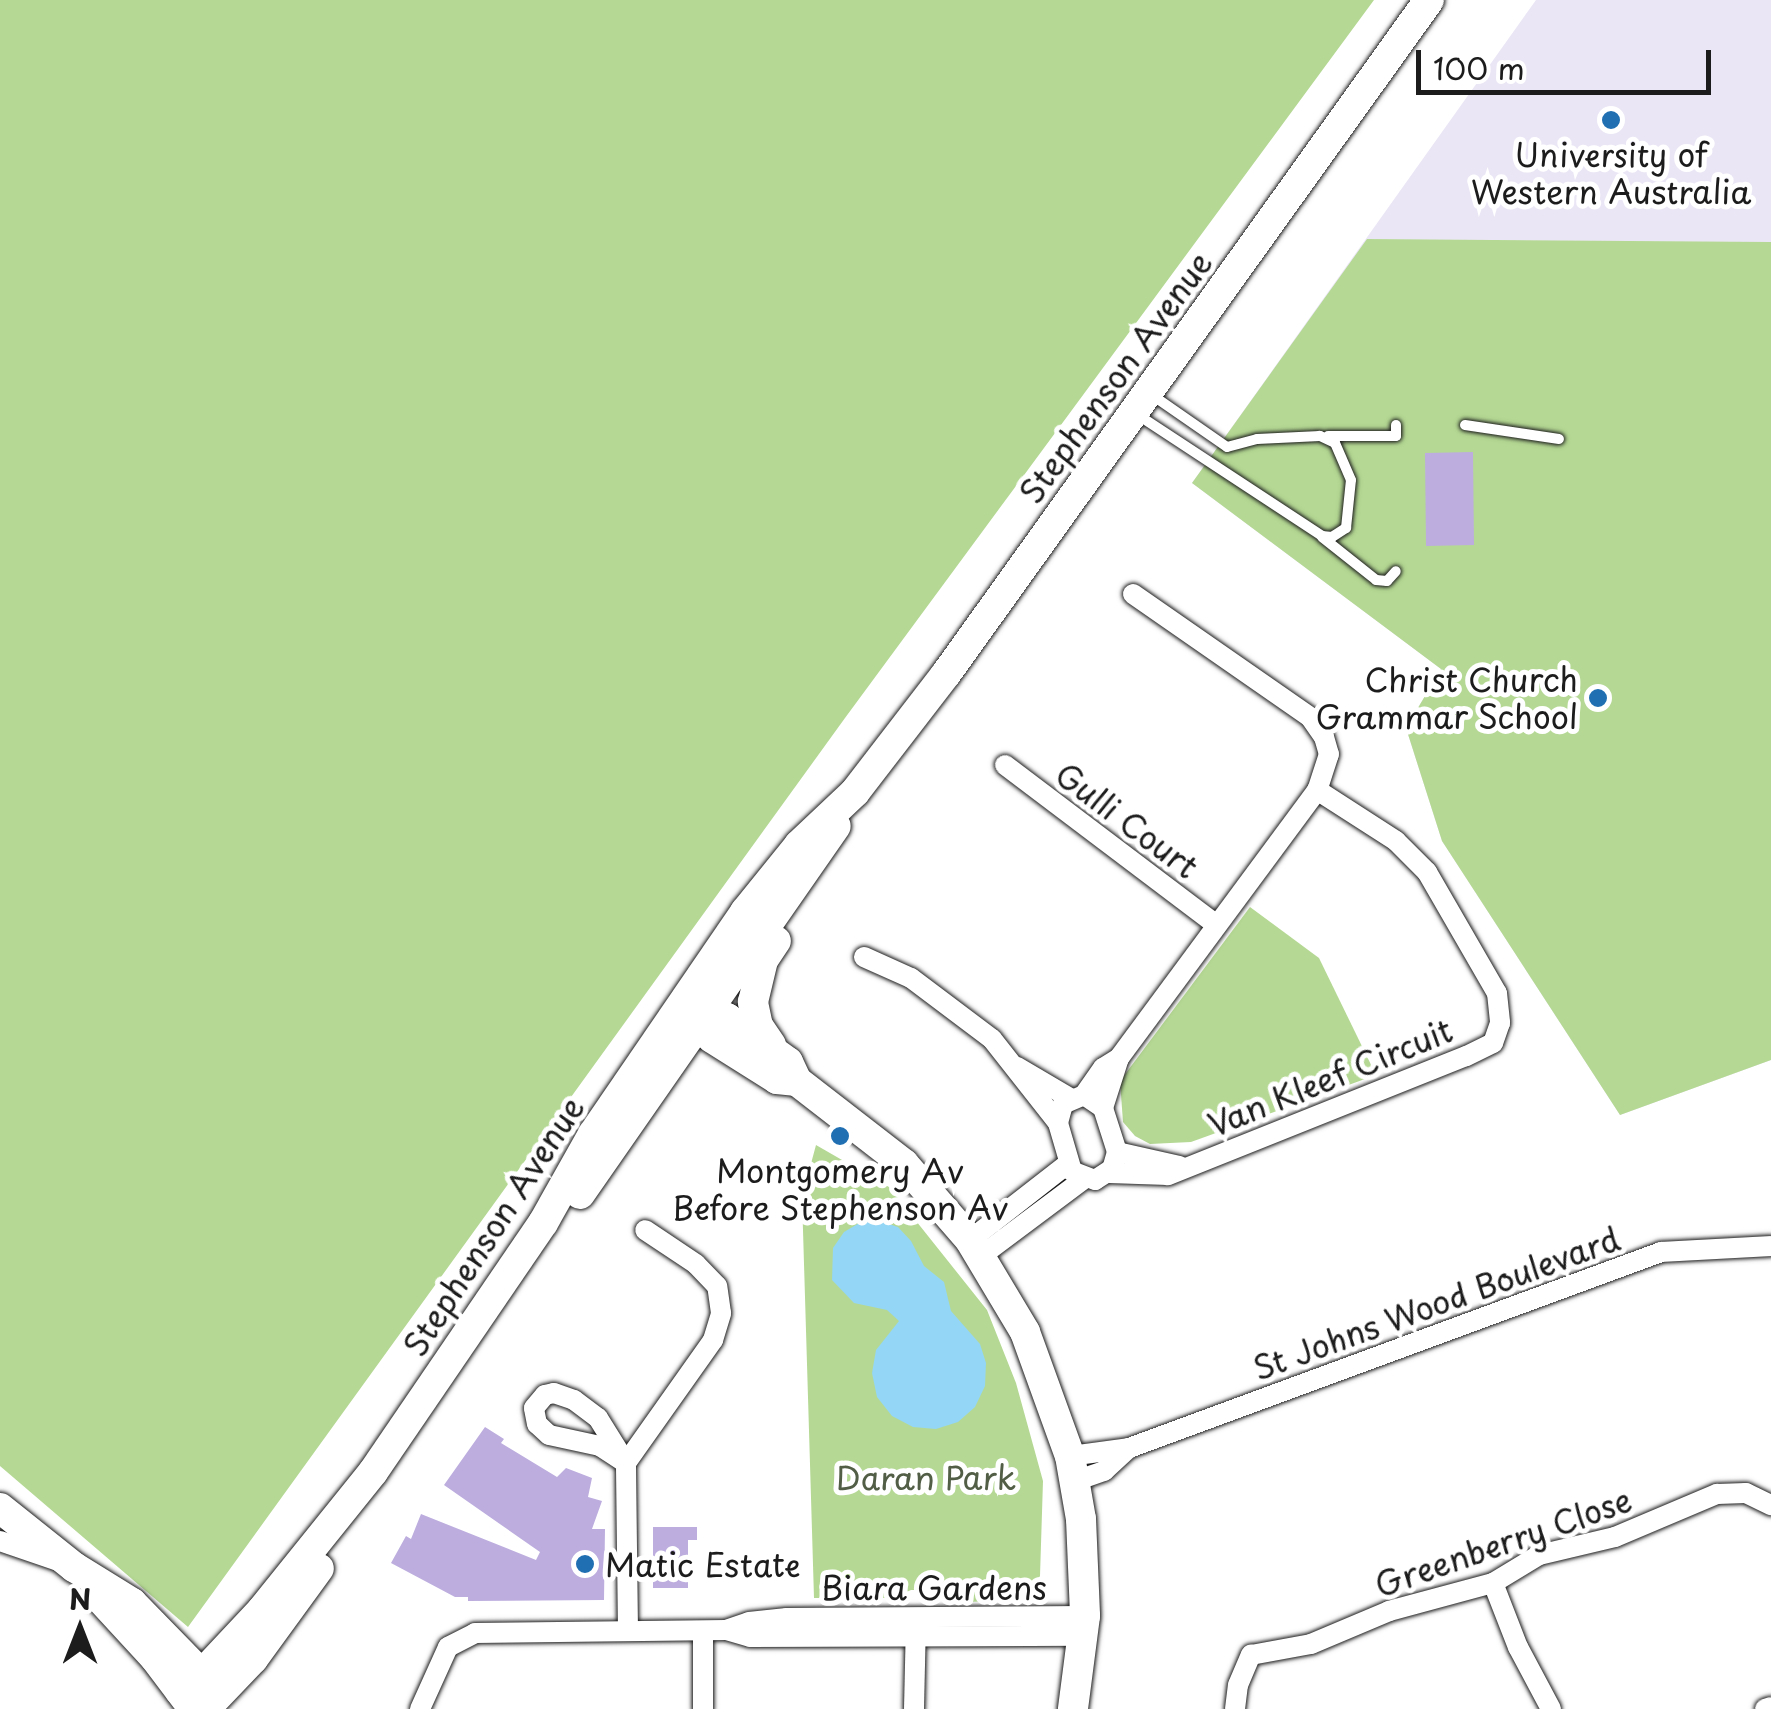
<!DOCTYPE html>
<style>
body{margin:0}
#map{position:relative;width:1771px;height:1709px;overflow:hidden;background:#fff;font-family:"Playpen Sans",sans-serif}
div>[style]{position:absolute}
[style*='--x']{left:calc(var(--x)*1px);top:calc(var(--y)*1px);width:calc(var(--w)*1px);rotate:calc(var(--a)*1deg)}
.built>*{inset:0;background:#ebe6f5}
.green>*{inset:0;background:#b5d994}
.water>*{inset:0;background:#93d6f5}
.building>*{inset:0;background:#bcadde}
.roads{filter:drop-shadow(0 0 2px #1c1c1c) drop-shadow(0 0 2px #1c1c1c)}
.lane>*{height:10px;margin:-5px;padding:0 5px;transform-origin:5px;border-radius:5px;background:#fff}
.street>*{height:20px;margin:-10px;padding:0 10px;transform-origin:10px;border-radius:10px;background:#fff}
.secondary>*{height:30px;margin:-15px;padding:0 15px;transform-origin:15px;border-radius:15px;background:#fff}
.dots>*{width:28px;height:28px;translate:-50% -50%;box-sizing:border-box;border:5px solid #fff;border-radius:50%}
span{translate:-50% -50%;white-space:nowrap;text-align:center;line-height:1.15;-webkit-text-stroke:10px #fff;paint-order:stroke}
.poi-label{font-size:32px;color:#1c1c1c}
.right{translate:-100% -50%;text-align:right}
.left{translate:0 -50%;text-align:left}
.street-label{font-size:32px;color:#1c1c1c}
.park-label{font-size:32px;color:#525e46}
.north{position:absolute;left:30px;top:1579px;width:100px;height:100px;-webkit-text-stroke:8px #fff;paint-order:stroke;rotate:0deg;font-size:28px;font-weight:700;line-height:40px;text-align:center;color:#1c1c1c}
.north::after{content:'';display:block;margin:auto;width:35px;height:45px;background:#1c1c1c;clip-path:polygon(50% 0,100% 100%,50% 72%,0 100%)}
.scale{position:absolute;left:1416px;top:50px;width:295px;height:45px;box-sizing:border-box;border:5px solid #1c1c1c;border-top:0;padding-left:12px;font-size:30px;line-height:35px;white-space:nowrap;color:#1c1c1c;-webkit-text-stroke:8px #fff;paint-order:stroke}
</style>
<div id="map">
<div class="built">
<i style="clip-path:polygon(1536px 0,1771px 0,1771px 1060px,1620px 1115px,1442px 841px,1406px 728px,1441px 669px,1192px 483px)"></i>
</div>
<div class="green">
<i style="clip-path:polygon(0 0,1374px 0,845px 718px,188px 1627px,0 1466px)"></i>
<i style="clip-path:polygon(1367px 239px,1771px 242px,1771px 1060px,1620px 1115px,1442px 841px,1406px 728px,1441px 669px,1192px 483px)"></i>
<i style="clip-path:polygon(1250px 907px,1319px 958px,1376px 1075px,1191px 1142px,1150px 1144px,1135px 1136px,1123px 1122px,1120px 1081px)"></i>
<i style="clip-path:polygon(816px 1145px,889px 1187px,987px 1310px,1016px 1383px,1043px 1481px,1040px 1576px,1030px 1593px,1017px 1601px,953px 1602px,927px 1590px,911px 1590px,893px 1598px,814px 1598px,802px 1197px)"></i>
</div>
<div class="water">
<i style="clip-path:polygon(880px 1221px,898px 1227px,911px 1241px,924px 1266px,944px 1282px,951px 1311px,980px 1344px,986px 1363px,985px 1386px,975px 1407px,958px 1422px,936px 1429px,913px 1427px,892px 1416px,877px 1397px,872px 1373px,876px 1350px,899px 1321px,887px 1310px,854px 1303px,832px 1280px,833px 1248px,844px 1232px,861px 1222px)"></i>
</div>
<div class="building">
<i style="clip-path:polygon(1473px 452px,1474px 545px,1426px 546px,1425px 453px)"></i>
<i style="clip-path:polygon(485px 1427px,504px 1439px,501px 1443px,557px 1477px,566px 1468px,592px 1478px,588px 1497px,602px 1501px,592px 1529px,605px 1529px,604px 1600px,468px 1601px,468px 1597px,455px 1597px,391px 1563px,406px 1536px,411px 1539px,421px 1514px,536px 1560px,540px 1552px,444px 1485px)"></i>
<i style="clip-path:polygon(653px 1527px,697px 1527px,697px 1540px,688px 1540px,688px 1588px,653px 1588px)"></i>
</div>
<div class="roads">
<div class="lane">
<i style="--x:1135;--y:413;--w:224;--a:33.3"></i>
<i style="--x:1322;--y:536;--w:10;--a:6"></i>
<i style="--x:1332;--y:537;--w:17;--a:-33"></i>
<i style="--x:1346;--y:528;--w:48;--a:-84.1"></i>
<i style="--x:1351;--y:480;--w:40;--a:-113.4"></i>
<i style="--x:1335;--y:443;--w:17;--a:-155"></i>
<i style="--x:1320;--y:436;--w:63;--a:177.3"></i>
<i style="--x:1257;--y:439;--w:31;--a:165"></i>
<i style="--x:1227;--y:447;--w:91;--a:-145.3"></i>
<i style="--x:1465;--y:425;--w:95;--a:8.5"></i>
<i style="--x:1328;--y:436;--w:68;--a:0"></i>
<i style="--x:1396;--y:436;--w:11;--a:-90"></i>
<i style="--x:1322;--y:537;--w:69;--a:38.5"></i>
<i style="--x:1376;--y:580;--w:11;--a:5"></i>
<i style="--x:1387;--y:581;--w:13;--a:-48"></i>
</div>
<div class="street">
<i style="--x:1133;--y:594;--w:216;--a:34.8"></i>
<i style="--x:1310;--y:717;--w:24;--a:55"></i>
<i style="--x:1324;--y:737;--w:18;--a:74"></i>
<i style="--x:1329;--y:754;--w:38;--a:108"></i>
<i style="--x:1005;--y:765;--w:262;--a:37.1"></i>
<i style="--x:864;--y:957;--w:51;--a:24.1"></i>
<i style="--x:911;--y:978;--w:101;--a:37"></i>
<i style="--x:992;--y:1039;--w:107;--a:51.8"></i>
<i style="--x:1017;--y:1067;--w:61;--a:30.3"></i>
<i style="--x:1084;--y:1095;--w:33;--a:-55"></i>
<i style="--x:1103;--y:1068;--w:19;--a:-32"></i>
<i style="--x:1119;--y:1058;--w:333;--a:-53.5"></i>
<i style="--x:1317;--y:790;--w:94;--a:32.8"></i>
<i style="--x:1396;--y:841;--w:44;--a:45"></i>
<i style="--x:1427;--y:872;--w:140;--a:60"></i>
<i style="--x:1497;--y:993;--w:30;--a:84"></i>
<i style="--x:1500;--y:1023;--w:21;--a:109"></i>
<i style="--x:1493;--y:1043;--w:30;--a:154"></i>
<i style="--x:1466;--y:1056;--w:321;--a:158.2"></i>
<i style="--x:1168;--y:1175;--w:59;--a:-178.1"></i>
<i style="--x:1084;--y:1095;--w:23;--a:34"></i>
<i style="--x:1103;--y:1108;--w:46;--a:72.3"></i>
<i style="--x:1117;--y:1152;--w:18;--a:106"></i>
<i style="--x:1112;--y:1169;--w:20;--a:147"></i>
<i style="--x:1095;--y:1180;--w:25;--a:-159"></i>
<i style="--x:1072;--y:1171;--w:50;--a:-106.3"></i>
<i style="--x:1058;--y:1123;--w:20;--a:-75"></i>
<i style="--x:1063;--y:1104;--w:23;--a:-23"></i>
<i style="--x:1103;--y:1108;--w:52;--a:-72.3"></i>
<i style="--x:1117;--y:1152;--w:64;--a:12.7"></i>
<i style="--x:970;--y:1240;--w:125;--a:-37.9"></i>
<i style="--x:981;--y:1256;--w:129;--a:-36.8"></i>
<i style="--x:1070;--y:1456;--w:60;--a:-7.7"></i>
<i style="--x:1129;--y:1448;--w:567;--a:-20.22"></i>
<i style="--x:1661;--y:1252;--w:110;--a:-3.1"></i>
<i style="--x:1075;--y:1481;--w:31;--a:-19"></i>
<i style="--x:1104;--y:1471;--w:34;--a:-43"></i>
<i style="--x:0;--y:1541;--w:61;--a:19"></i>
<i style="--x:1493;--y:1583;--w:69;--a:68.7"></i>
<i style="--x:1518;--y:1647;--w:70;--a:62"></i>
<i style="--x:726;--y:1630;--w:24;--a:-19"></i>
<i style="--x:749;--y:1622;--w:38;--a:-6"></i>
<i style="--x:787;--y:1618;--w:298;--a:-0.4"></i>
<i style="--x:628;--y:1631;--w:168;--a:-90.7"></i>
<i style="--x:626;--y:1463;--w:31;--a:-147"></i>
<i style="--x:600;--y:1446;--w:52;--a:-167.8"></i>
<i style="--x:549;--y:1435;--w:16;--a:-137"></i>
<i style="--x:537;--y:1424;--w:16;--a:-101"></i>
<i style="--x:534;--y:1408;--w:17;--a:-50"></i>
<i style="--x:545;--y:1395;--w:9;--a:-13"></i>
<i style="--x:554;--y:1393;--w:21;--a:19"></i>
<i style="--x:574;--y:1400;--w:30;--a:37"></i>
<i style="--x:598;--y:1418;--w:53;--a:58.1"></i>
<i style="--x:626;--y:1463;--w:151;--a:-54.7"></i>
<i style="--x:713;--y:1340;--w:28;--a:-73"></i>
<i style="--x:721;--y:1313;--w:27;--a:-98"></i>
<i style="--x:717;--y:1286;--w:30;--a:-134"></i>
<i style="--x:696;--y:1264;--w:61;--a:-146.3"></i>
<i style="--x:420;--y:1709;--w:68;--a:-65.7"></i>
<i style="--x:448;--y:1647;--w:30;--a:-27"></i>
<i style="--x:475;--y:1633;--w:251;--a:-0.7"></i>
<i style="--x:726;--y:1630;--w:25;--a:16"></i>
<i style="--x:750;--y:1637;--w:334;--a:-0.2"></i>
<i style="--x:703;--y:1709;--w:78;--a:-90"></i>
<i style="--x:914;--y:1709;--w:87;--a:-88.7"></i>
<i style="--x:1235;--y:1709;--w:24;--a:-83"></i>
<i style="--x:1238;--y:1685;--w:33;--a:-67"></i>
<i style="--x:1251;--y:1655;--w:61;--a:-10.4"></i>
<i style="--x:1311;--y:1644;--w:85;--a:-22.9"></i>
<i style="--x:1389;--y:1611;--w:108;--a:-15.1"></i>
<i style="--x:1493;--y:1583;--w:54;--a:-31.3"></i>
<i style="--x:1539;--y:1555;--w:78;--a:-13.3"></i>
<i style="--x:1615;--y:1537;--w:111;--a:-22.9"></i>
<i style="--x:1717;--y:1494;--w:29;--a:-2"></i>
<i style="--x:1746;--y:1493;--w:28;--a:26"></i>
<i style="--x:1765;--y:1709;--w:6;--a:-18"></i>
</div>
<div class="secondary">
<i style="--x:707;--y:999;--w:39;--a:83"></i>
<i style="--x:712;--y:1038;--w:77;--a:32.2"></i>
<i style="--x:777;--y:1079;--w:20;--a:6"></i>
<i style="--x:797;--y:1081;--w:135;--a:37.8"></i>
<i style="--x:904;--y:1164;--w:101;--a:49"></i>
<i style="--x:970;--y:1240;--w:107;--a:59.1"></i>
<i style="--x:1025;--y:1332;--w:132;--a:70.1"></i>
<i style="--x:1070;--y:1456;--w:64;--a:80.1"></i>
<i style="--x:1081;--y:1519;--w:97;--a:87.6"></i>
<i style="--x:1085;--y:1616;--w:94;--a:97.4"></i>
<i style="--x:695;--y:1016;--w:13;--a:-27"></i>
<i style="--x:707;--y:1010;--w:22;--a:22"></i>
<i style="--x:727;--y:1018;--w:75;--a:35.8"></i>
<i style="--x:788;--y:1062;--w:21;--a:65"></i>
<i style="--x:771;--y:1045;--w:23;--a:-124"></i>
<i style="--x:758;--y:1026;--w:25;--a:-102"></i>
<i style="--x:753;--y:1002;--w:43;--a:-76.6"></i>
<i style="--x:763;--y:960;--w:23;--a:-56"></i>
<i style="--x:580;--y:1194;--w:448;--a:-55.2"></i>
<i style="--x:0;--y:1508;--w:95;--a:38.6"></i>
<i style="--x:74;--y:1567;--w:68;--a:31.8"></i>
<i style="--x:132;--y:1603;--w:116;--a:45.7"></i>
<i style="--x:99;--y:1597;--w:83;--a:47.4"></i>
<i style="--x:155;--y:1658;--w:61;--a:52.9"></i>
<i style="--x:180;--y:1691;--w:28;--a:-38"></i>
<i style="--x:202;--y:1674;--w:88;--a:-46.8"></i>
<i style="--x:262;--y:1610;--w:177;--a:-51.2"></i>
<i style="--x:373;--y:1472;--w:301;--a:-55.7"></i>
<i style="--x:543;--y:1223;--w:102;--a:-60.7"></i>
<i style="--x:593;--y:1134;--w:269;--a:-55.6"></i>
<i style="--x:745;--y:912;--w:86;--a:-51.1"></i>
<i style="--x:799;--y:845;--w:77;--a:-43.4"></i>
<i style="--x:855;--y:792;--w:149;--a:-52.4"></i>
<i style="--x:946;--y:674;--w:829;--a:-54.37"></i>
<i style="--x:205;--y:1709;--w:69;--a:-46.2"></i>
<i style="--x:253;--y:1659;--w:112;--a:-54"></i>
</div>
</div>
<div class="dots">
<i style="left:1611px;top:120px;background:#1f6fb2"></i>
<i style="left:1598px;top:698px;background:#1f6fb2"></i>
<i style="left:840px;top:1136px;background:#1f6fb2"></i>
<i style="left:585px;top:1564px;background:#1f6fb2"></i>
</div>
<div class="poi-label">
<span style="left:1611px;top:173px">University of<br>Western Australia</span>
<span class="right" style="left:1578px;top:698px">Christ Church<br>Grammar School</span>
<span style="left:840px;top:1189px">Montgomery Av<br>Before Stephenson Av</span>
<span class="left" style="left:605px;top:1564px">Matic Estate</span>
</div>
<div class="street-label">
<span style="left:1115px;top:377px;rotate:-54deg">Stephenson Avenue</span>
<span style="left:1127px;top:820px;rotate:37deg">Gulli Court</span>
<span style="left:1330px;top:1077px;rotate:-22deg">Van Kleef Circuit</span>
<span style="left:493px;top:1226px;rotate:-57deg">Stephenson Avenue</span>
<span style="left:1436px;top:1303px;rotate:-20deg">St Johns Wood Boulevard</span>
<span style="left:1503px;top:1542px;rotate:-19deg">Greenberry Close</span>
<span style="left:934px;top:1587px">Biara Gardens</span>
</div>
<div class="park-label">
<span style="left:926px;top:1477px">Daran Park</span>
</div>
<div class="north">N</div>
<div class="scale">100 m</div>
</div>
